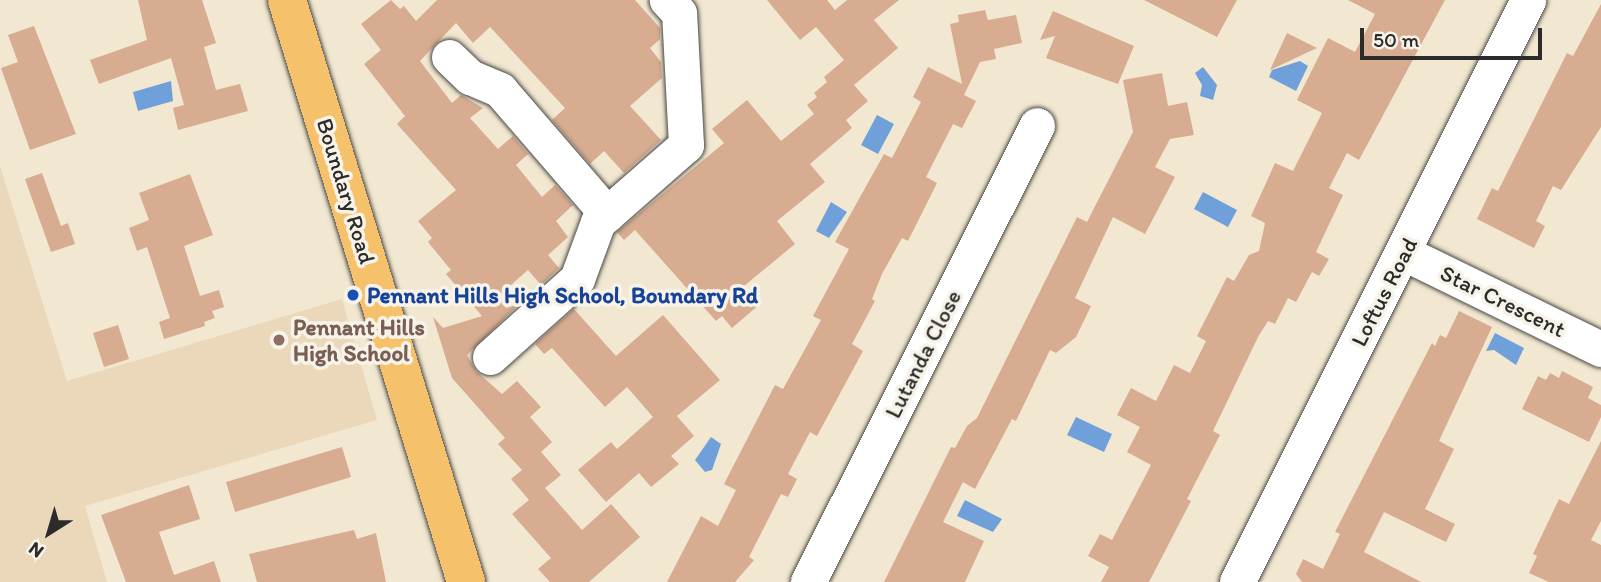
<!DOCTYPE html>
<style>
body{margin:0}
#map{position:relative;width:1601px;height:582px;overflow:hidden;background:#f2e8d1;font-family:Itim,sans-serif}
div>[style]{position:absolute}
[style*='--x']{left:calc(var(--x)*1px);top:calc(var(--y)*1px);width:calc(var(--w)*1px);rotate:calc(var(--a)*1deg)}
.built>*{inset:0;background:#ebd8ba}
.water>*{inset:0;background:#70a0da}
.building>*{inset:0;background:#d7ac91}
.roads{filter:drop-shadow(0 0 2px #494744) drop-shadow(0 0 2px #494744)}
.minor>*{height:35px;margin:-17.5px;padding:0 17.5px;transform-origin:17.5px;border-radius:17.5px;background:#fff}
.major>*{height:38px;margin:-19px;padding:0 19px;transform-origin:19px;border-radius:19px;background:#f6c16b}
.dots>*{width:19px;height:19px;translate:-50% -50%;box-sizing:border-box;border:4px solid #f7f3e8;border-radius:50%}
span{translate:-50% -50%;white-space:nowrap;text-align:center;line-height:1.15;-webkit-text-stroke:7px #f7f3e8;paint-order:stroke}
.street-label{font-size:23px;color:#2b2b2b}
.transit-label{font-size:23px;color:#164399;font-weight:700}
.left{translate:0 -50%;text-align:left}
.education-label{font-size:23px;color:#785e54;font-weight:700}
.north{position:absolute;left:14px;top:498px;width:70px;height:70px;-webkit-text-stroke:5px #f7f3e8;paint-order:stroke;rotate:217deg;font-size:19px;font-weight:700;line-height:28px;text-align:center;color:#2b2b2b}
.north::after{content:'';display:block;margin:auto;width:24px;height:32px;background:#2b2b2b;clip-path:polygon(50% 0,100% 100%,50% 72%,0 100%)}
.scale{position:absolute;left:1360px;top:28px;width:182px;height:32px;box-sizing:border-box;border:4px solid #2b2b2b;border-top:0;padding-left:9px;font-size:21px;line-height:24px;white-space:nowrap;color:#2b2b2b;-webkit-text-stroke:5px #f7f3e8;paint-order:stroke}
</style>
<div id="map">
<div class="built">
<i style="clip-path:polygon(0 166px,67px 381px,342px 299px,377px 420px,85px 506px,107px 582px,0 582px)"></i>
</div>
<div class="water">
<i style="clip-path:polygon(1300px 61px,1308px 66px,1296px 91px,1269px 77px,1272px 70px)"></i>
<i style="clip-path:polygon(1203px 67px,1217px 85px,1213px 100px,1200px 96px,1202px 85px,1195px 73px)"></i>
<i style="clip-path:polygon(171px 81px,173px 101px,138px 111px,133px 92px)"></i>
<i style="clip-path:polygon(877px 115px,894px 124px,878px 154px,861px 145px)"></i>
<i style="clip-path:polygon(1203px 192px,1237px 210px,1228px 227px,1194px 209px)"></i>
<i style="clip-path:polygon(831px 202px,847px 212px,829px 238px,816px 231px)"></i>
<i style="clip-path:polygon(1495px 333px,1524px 348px,1516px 365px,1494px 350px,1486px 351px)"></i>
<i style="clip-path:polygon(1076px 417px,1112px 434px,1104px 452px,1067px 435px)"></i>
<i style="clip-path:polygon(711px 437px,721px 444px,712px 470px,705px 472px,695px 460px)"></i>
<i style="clip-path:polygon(965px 500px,1002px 519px,993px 532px,957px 516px)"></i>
</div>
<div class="building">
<i style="clip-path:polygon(138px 0,202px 0,216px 43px,204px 47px,216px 90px,240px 84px,248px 111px,178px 130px,173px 108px,184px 105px,171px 58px,99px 84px,90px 60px,147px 40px)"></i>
<i style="clip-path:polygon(391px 0,400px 9px,404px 6px,416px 21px,437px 0,635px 0,660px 28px,660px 39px,650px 48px,661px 62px,662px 78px,630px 106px,661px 140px,624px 173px,604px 151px,590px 164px,552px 120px,565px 108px,490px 27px,473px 43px,456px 23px,420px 61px,452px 103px,461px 95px,483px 108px,470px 118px,498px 149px,513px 136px,528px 154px,516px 165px,542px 197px,555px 185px,573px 205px,556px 221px,568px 237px,548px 255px,559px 268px,541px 285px,528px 270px,497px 297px,506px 308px,519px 304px,467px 355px,476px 371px,502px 394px,517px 381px,541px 407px,530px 417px,552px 442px,541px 452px,561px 475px,545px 488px,582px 530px,611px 504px,640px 537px,589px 582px,550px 582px,538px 569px,551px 558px,512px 514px,529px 500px,511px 479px,522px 470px,498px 444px,505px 438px,452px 378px,433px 317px,443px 328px,482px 316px,446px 274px,451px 270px,428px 242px,432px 238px,418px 221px,456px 190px,397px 124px,405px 116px,364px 64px,381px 50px,361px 24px)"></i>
<i style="clip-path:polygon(767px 0,827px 0,835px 10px,847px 0,899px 0,874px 20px,898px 48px,854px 85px,868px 101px,846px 120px,852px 128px,810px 164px,825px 182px,777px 221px,795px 244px,744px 286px,760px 304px,732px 328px,722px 316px,716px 321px,635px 230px,624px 240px,617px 232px,724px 143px,712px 129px,747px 100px,781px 141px,814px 114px,807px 105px,817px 97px,814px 93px,827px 82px,824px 77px,844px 60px,816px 27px,800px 40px)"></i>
<i style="clip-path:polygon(1144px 0,1237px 0,1217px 37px)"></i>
<i style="clip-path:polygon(1348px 0,1445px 0,1359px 160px,1347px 153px,1329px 188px,1343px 195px,1316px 252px,1329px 259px,1319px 276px,1312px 272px,1296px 302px,1288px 298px,1275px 324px,1268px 321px,1258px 337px,1213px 431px,1220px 435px,1187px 499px,1191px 501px,1149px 582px,1101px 582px,1109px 567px,1088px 556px,1100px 534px,1112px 540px,1151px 465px,1127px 452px,1140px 427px,1117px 415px,1131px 388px,1156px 401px,1174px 365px,1190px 373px,1206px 341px,1197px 336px,1227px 277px,1234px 281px,1249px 255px,1259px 251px,1265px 223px,1251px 216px,1275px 163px,1293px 171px,1322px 113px,1297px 100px,1328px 38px,1355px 52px,1375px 14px)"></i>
<i style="clip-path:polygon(1601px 4px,1601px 127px,1561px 190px,1553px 186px,1536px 221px,1545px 226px,1534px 248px,1477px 219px,1492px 188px,1498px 191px,1567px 53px,1573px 56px)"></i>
<i style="clip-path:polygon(985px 10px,988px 20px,1016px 15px,1022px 43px,994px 49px,996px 59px,980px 62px,964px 95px,976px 101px,962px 128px,953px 124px,926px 177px,937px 183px,908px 241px,902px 238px,882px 274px,872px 299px,875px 301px,852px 344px,863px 351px,817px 436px,810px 432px,788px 474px,797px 479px,788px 497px,781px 494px,749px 557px,754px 560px,735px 582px,667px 582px,701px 516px,718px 526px,736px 490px,724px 484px,775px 385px,783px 389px,821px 320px,813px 316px,849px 249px,835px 242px,884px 154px,892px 158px,921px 102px,913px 97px,928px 67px,962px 84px,950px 24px,959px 22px,958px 15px)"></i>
<i style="clip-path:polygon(1053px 11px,1134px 46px,1118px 84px,1046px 58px,1055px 36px,1040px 40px)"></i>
<i style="clip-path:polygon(34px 26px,76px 134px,30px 150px,1px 68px,18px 62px,8px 35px)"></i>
<i style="clip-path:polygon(1287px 33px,1317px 48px,1270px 70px)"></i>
<i style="clip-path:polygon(1162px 73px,1168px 106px,1187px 102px,1194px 135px,1170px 139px,1155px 167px,1175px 177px,1145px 234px,1113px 217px,1075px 298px,1091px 306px,1076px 337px,1056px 353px,1050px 350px,1016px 421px,1012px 419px,975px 489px,963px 482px,943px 522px,984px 541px,965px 582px,884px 582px,951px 447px,955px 448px,967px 426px,977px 418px,1077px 217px,1087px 222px,1133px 132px,1123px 80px)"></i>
<i style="clip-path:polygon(42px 173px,61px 226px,68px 223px,75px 244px,51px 252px,25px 179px)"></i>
<i style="clip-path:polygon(190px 174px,213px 235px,184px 246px,200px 296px,219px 290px,224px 307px,212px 311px,215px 318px,204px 322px,205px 326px,164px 339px,159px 322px,170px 318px,147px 247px,137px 251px,129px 228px,149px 220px,139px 193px)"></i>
<i style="clip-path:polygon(574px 309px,616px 356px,663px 315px,720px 380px,677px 416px,694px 436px,671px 456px,679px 464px,651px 487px,639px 473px,606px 502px,578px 470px,611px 442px,617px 449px,653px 417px,627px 387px,605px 407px,552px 348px,544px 354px,535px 344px)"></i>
<i style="clip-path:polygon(1459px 311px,1492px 327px,1439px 441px,1454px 449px,1425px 509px,1455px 524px,1446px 542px,1384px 512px,1364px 552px,1421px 582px,1302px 582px,1296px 574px,1303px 559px,1323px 569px,1340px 534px,1335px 532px,1432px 343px,1435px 346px,1440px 335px,1446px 338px)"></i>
<i style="clip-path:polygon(118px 325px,129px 359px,104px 367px,93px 333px)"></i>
<i style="clip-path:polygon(1562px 371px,1593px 387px,1588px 398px,1601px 405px,1601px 417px,1589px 442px,1522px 409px,1538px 376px,1546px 380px,1550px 373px,1559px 378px)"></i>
<i style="clip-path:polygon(1601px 441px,1601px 521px,1591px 540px,1601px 545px,1601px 582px,1549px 582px,1529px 573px,1537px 556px,1533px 554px,1559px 499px,1569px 504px)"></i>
<i style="clip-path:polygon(342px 447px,351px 477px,235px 512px,226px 482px)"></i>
<i style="clip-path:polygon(189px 485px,200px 519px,159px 532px,174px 575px,214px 561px,221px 582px,126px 582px,101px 515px)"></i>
<i style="clip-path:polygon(354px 530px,357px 539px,376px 533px,386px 582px,257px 582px,249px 554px)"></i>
</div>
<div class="roads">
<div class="minor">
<i style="--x:449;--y:57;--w:29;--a:44"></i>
<i style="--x:470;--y:77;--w:33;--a:23"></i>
<i style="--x:500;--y:90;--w:164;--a:49.2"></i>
<i style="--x:1404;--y:253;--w:219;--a:26"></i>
<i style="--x:490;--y:357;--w:117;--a:-41.9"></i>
<i style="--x:577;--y:279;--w:61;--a:-69.8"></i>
<i style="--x:598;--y:222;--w:117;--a:-41.2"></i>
<i style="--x:686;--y:145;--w:132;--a:-93"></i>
<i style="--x:679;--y:13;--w:18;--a:-133"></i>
<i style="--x:808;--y:582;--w:511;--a:-63.38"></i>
<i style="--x:1237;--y:582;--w:651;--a:-63.43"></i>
</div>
<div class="major">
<i style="--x:287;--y:0;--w:609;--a:72.9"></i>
</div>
</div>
<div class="dots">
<i style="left:353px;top:295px;background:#1a4fb4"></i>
<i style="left:279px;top:340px;background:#8d6e63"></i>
</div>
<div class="street-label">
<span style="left:346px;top:191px;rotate:73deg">Boundary Road</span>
<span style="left:1384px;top:292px;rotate:-63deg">Loftus Road</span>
<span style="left:1503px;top:301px;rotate:26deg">Star Crescent</span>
<span style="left:923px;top:354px;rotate:-63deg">Lutanda Close</span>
</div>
<div class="transit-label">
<span class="left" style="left:367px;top:295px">Pennant Hills High School, Boundary Rd</span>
</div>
<div class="education-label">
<span class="left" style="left:293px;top:340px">Pennant Hills<br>High School</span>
</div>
<div class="north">N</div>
<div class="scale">50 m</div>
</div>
